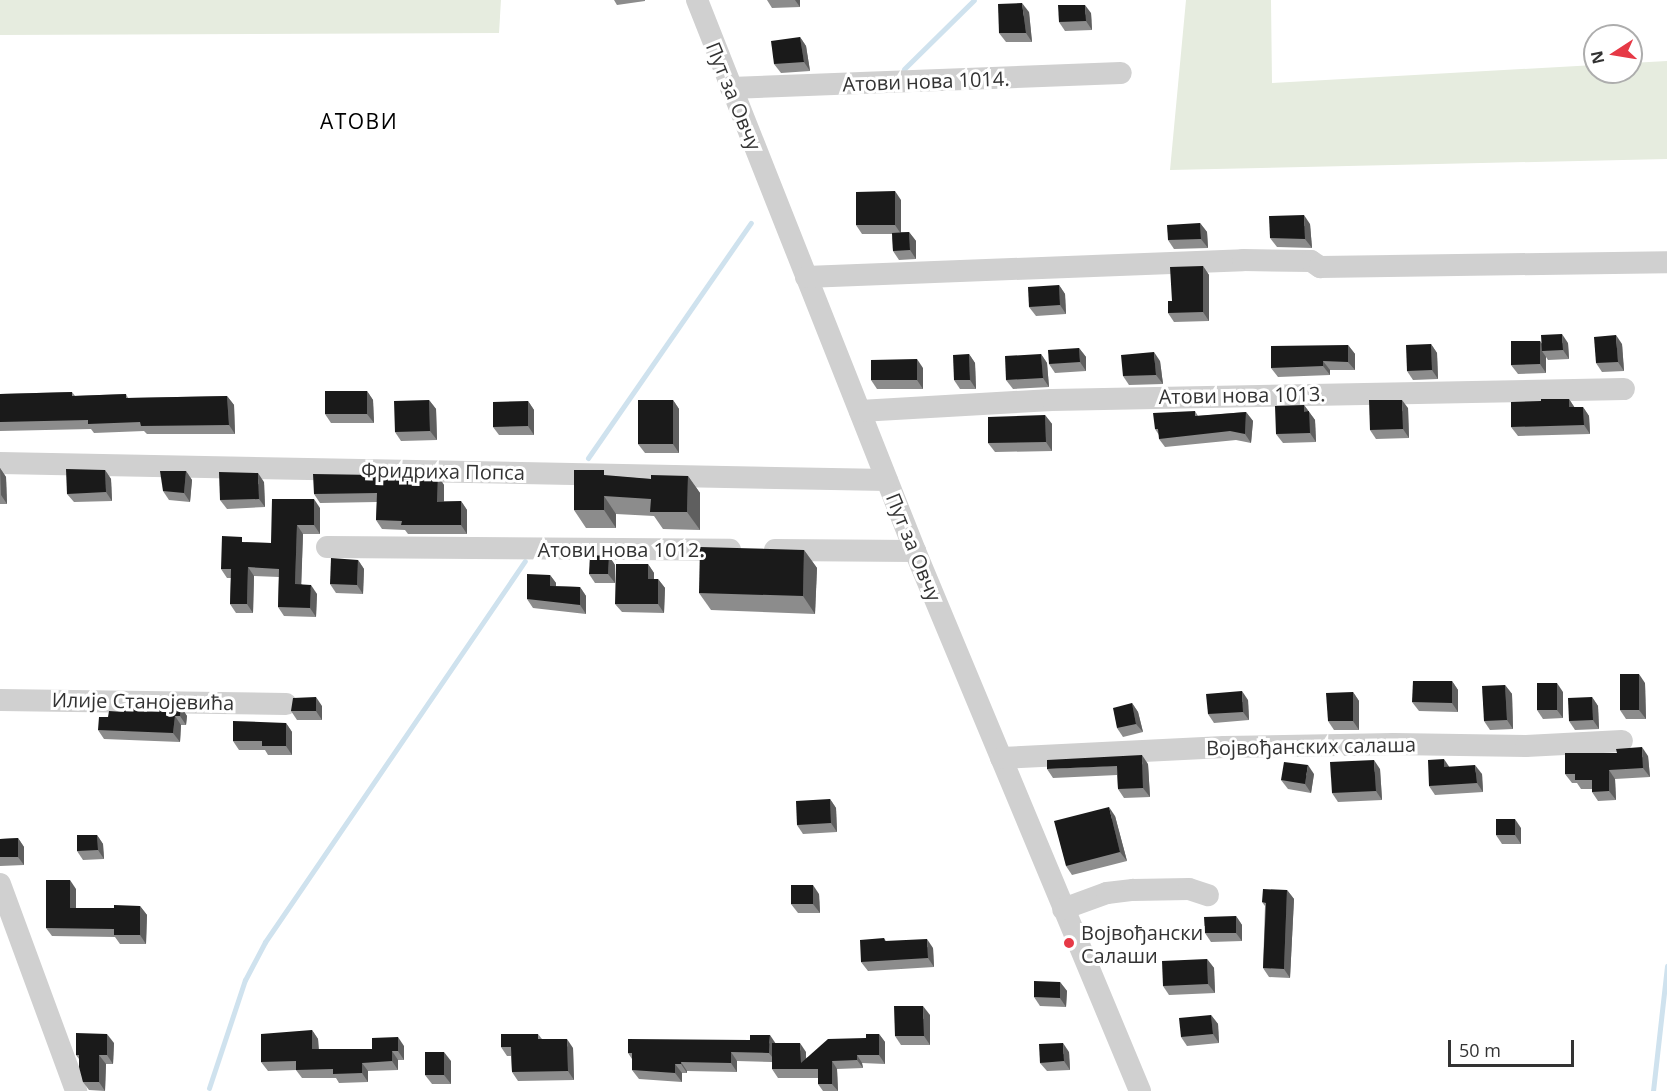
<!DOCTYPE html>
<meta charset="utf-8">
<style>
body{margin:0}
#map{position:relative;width:1667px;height:1091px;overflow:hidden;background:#fff;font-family:"Open Sans",sans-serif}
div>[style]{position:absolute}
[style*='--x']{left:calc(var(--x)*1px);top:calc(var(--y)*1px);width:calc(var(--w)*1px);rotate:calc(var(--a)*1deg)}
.green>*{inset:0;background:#e6ecdf}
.stream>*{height:5px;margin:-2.5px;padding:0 2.5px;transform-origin:2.5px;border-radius:2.5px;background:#cfe2ee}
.minor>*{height:22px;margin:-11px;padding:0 11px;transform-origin:11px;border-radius:11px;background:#d0d0d0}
.wall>*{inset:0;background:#8c8c8c}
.shaded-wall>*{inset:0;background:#5f5f5f}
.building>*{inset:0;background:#1a1a1a}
.dots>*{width:16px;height:16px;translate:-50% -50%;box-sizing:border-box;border:3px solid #fff;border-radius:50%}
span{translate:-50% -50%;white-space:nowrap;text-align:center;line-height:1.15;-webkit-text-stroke:6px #fff;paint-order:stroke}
.street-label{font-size:20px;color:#333}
.poi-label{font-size:20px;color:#333}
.left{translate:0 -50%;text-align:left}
.neighbourhood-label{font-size:21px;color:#000;letter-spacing:1.5px}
.north{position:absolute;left:1583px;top:24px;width:60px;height:60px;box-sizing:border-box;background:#fff;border:2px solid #adadad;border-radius:50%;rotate:258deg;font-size:16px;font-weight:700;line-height:24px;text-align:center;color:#333}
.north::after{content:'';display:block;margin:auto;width:21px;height:27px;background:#e63946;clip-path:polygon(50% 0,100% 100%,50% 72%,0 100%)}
.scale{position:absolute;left:1448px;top:1040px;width:126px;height:27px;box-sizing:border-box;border:3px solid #333;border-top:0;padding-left:8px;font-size:18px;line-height:21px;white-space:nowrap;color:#333;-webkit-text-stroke:4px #fff;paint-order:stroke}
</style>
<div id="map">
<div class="green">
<i style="clip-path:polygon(0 0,501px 0,499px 33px,0 35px)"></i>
<i style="clip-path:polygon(1186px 0,1271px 0,1272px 83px,1595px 65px,1595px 72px,1631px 72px,1631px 63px,1667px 61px,1667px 159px,1170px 170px)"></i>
</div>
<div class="stream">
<i style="--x:904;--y:69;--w:98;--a:-44.6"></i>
<i style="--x:588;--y:458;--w:286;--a:-55.3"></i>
<i style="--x:209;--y:1088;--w:114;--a:-71.6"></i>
<i style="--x:245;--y:980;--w:43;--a:-62.2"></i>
<i style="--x:265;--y:942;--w:461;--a:-55.7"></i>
<i style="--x:1653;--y:1091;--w:126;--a:-83.6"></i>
</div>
<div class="minor">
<i style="--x:697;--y:0;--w:593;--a:68.41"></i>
<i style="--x:915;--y:551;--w:585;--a:67.38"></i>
<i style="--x:731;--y:88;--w:390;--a:-2.2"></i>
<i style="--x:806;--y:277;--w:437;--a:-2.2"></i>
<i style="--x:1243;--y:260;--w:68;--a:0.8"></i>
<i style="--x:1311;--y:261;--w:11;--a:34"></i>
<i style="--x:1320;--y:267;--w:347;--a:-0.8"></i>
<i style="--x:860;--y:411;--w:192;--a:-3.3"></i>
<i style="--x:1052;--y:400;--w:572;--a:-1.1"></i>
<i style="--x:0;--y:463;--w:887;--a:1.1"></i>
<i style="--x:327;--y:547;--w:403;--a:0.4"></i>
<i style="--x:775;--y:550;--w:140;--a:0.4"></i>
<i style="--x:0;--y:700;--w:286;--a:0.8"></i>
<i style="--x:1001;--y:758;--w:223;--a:-2.8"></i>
<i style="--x:1224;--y:747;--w:170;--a:-1"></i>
<i style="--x:1394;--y:744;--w:132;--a:0.9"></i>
<i style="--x:1526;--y:746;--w:96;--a:-3"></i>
<i style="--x:0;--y:884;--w:221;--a:69.8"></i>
<i style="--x:1063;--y:909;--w:47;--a:-20"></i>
<i style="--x:1107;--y:893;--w:26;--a:-7"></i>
<i style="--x:1133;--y:890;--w:56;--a:-1"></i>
<i style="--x:1189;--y:889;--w:20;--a:18"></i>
</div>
<div class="wall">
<i style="clip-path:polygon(614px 0,645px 0,645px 1px,617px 5px)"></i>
<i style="clip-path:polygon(767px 0,800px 0,800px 7px,772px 8px)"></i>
<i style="clip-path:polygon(1029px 12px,1032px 42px,1006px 42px,999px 33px)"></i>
<i style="clip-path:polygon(1091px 13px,1092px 30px,1065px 31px,1059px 22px)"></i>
<i style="clip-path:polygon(800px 37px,806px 46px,810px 71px,781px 73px,774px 64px)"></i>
<i style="clip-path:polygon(901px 200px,901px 232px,909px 232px,916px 241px,916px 259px,899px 260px,893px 251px,892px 234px,862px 234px,856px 225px)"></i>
<i style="clip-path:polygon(1200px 223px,1207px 232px,1208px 248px,1174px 249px,1168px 240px)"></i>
<i style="clip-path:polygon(1310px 224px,1312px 248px,1277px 247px,1270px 238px)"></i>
<i style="clip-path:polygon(1203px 266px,1209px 275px,1209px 321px,1174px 322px,1168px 313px,1172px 301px)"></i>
<i style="clip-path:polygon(1059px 285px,1065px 294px,1066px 314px,1036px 316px,1029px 307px)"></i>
<i style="clip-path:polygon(1540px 341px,1542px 344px,1568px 343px,1569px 359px,1548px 360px,1546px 357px,1546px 373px,1518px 374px,1511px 365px)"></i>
<i style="clip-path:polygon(1431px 344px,1437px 353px,1438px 379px,1413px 380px,1407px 371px)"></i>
<i style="clip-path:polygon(1622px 344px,1624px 371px,1602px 372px,1596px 363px)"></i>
<i style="clip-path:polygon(1348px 345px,1355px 354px,1355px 370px,1330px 370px,1330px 375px,1278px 377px,1271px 368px)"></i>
<i style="clip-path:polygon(1079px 348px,1086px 357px,1086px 371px,1055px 373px,1049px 364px)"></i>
<i style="clip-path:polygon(969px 354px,975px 363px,976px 389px,960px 389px,954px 380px)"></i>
<i style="clip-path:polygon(1041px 354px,1047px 363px,1049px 387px,1013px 389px,1006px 380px)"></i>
<i style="clip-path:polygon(1160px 361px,1163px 384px,1129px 385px,1123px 376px)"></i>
<i style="clip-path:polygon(923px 368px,923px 389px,877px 389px,871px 380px)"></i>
<i style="clip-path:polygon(367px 391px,373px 400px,374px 423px,331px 423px,325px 414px)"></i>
<i style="clip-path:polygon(72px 392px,75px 396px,126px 394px,128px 398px,227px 396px,234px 405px,235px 434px,147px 434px,144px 431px,94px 433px,91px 429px,0 431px,0 394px)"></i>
<i style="clip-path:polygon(1569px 399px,1574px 407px,1583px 407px,1589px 416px,1590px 434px,1518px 436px,1511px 427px,1541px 401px)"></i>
<i style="clip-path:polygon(429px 400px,436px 409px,437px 440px,401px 441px,395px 432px)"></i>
<i style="clip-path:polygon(673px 400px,679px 409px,679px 453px,645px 453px,638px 444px)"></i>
<i style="clip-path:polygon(528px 401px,534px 410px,534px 435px,499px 435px,493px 427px)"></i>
<i style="clip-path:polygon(1304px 405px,1315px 420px,1316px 442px,1283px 443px,1276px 434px)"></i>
<i style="clip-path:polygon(1408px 408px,1409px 438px,1376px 439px,1370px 430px)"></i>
<i style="clip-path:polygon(1195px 411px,1198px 416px,1246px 412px,1253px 421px,1251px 443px,1236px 440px,1165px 447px,1159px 439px,1159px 435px,1155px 429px)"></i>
<i style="clip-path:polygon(1045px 415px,1052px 424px,1052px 451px,995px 452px,988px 443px)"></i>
<i style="clip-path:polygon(0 468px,6px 477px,7px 504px,0 504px)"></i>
<i style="clip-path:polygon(105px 470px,111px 479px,112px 501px,74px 502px,67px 494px)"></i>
<i style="clip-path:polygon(186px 471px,192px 480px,190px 502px,169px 500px,163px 491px)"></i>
<i style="clip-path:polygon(438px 476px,444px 485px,444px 501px,461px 501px,467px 510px,467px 534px,408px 534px,405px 530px,382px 529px,376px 520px,377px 502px,320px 503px,314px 494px)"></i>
<i style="clip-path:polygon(608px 476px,651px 479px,688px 476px,700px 493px,700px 530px,663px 529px,654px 516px,616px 514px,616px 528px,586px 528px,574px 510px)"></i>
<i style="clip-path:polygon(264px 482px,265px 507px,227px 509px,220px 500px)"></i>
<i style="clip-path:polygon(320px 508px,320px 534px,303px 534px,301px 584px,317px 594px,316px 617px,284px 616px,278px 607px,279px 577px,254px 576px,253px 613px,236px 613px,230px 604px,231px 578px,227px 578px,221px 569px,246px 542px,271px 543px)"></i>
<i style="clip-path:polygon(804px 550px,817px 568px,815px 614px,711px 610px,699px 593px)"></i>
<i style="clip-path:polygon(609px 556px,615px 565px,615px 583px,595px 583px,589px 574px)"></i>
<i style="clip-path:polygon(358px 560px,364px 569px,363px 594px,336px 593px,330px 584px)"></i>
<i style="clip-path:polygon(648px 564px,654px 573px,654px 579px,658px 579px,665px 588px,664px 613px,622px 612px,615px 604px)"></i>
<i style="clip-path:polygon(550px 575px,556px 583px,556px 586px,580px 587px,586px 596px,586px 614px,533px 608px,527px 599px)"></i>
<i style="clip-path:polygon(1452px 681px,1458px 690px,1458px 712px,1419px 711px,1412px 702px)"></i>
<i style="clip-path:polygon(1645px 683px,1646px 719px,1626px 719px,1620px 710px)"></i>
<i style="clip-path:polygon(1505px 685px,1512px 694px,1513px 729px,1490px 730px,1484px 721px)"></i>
<i style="clip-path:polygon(1353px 692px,1359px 701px,1359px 730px,1334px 730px,1328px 721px)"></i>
<i style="clip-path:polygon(1563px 692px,1563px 718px,1543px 719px,1537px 710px)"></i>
<i style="clip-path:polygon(1592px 697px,1598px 706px,1599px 729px,1575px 730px,1569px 721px)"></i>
<i style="clip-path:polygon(1248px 700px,1249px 720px,1214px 723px,1208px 714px)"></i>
<i style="clip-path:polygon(1132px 703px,1138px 712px,1143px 732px,1123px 737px,1117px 728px)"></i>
<i style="clip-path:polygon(322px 706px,322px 720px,297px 720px,291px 711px)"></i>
<i style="clip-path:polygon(181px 707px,187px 716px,186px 725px,181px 725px,180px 742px,104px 739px,98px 730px,108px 717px,124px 712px)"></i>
<i style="clip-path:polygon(286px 723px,292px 732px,292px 755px,268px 755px,265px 750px,239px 750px,233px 741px)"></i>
<i style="clip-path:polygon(1648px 756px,1650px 777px,1615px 779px,1616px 800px,1598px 801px,1592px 792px,1592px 789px,1581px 789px,1577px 783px,1572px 783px,1565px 774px)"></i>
<i style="clip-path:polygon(1148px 764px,1150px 797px,1124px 798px,1118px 789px,1117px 775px,1053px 778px,1047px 769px)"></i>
<i style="clip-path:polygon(1449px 767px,1482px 774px,1483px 792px,1435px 795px,1429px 786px)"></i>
<i style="clip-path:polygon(1380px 769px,1382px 800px,1338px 802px,1332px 793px)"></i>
<i style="clip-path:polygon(1314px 774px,1311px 793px,1288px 789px,1281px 780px)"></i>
<i style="clip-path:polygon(830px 799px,836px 808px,837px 832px,803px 834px,797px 825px)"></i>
<i style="clip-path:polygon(1115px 816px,1127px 861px,1072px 875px,1066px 866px)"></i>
<i style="clip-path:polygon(1521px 828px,1521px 844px,1502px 844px,1496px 835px)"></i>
<i style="clip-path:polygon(97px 835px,103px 844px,104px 859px,83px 860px,77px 851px)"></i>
<i style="clip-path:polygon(18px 838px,24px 847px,24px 865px,0 866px,0 839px)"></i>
<i style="clip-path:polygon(76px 889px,76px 908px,114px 908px,140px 906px,147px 915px,146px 944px,120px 944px,115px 937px,52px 936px,46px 928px)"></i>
<i style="clip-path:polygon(1287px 890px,1294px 899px,1290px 978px,1269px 977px,1263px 968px,1265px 906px,1262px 902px)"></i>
<i style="clip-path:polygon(819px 894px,820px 913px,798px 913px,791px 904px)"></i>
<i style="clip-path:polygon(1236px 916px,1242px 925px,1242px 941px,1211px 942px,1205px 933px)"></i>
<i style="clip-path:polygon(884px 938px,886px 941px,933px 948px,934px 967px,868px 971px,861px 962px)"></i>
<i style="clip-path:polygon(1207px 959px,1214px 968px,1215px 993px,1169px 995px,1163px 986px)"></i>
<i style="clip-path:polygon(1060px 982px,1067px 991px,1066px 1007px,1040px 1006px,1034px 997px)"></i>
<i style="clip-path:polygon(930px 1015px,930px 1045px,901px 1045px,895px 1036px)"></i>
<i style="clip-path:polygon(1211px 1015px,1218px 1024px,1219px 1043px,1187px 1046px,1181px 1037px)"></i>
<i style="clip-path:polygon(312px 1030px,318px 1039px,319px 1049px,372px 1049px,404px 1046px,404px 1060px,398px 1060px,398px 1070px,368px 1071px,368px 1082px,339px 1083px,336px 1078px,302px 1078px,296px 1070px,268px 1071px,261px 1062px)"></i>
<i style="clip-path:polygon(538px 1034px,542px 1039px,573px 1048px,574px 1080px,518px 1081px,512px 1072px,511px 1056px,507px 1056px,501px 1047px)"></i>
<i style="clip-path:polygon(879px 1034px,885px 1042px,885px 1064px,862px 1063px,863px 1068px,837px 1069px,838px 1091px,823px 1091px,818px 1084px,818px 1078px,778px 1078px,772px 1069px,772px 1062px,737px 1061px,737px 1072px,687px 1071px,687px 1073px,682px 1073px,682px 1082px,639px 1079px,632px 1070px,632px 1059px,628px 1053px,775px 1043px,806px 1052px,806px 1058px)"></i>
<i style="clip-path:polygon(114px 1043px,113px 1064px,106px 1064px,105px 1091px,89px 1090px,83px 1082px,79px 1059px,76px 1055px)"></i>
<i style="clip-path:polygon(1069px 1052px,1070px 1070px,1047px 1071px,1040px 1063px)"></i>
<i style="clip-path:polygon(451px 1061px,451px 1084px,432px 1084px,425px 1075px)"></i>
</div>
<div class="shaded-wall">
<i style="clip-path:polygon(795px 0,800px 0,800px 7px)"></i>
<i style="clip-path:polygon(1022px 3px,1029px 12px,1032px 42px,1026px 33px)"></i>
<i style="clip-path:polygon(1085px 5px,1091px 13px,1092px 30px,1086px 21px)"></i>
<i style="clip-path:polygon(800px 37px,806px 46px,810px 71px,804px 62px)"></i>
<i style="clip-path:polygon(895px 191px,901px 200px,901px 234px,895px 225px)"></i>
<i style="clip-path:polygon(1304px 215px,1310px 224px,1312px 248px,1305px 239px)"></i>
<i style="clip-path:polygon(1200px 223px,1207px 232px,1208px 248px,1201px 239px)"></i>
<i style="clip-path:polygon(909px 232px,916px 241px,916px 259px,910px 250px)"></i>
<i style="clip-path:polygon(1203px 266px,1209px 275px,1209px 321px,1203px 312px)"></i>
<i style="clip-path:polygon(1059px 285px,1065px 294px,1066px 314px,1060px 305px)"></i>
<i style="clip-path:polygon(1562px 334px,1568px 343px,1569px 359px,1563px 350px)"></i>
<i style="clip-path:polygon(1616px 335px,1622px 344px,1624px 371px,1618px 362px)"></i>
<i style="clip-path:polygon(1540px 341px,1546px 350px,1542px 351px,1546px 357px,1546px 373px,1540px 364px)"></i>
<i style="clip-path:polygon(1431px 344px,1437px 353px,1438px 379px,1432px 370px)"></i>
<i style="clip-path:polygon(1348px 345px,1355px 354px,1355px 370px,1348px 362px)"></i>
<i style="clip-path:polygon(1079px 348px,1086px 357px,1086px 371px,1080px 362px)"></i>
<i style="clip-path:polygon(1154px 352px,1160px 361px,1163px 384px,1156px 375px)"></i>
<i style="clip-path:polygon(969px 354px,975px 363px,976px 389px,970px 380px)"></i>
<i style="clip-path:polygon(1041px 354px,1047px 363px,1049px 387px,1043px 378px)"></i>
<i style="clip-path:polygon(917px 359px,923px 368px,923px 389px,917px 380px)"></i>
<i style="clip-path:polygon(1323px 361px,1330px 370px,1330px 375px,1323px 366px)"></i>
<i style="clip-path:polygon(367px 391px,373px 400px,374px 423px,367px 414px)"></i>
<i style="clip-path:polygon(227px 396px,234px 405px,235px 434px,229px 425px)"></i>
<i style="clip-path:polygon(1569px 399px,1575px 408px,1569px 407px)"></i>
<i style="clip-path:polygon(429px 400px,436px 409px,437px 440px,430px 431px)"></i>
<i style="clip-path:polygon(673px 400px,679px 409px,679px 453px,673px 444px)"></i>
<i style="clip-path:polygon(1402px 400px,1408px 408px,1409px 438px,1403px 429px)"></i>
<i style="clip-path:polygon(528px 401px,534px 410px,534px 435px,528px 426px)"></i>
<i style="clip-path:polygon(1304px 405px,1315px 420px,1316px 442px,1310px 433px,1304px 412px)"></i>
<i style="clip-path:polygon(1583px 407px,1589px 416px,1590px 434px,1584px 425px)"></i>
<i style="clip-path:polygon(1246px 412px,1253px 421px,1251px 443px,1245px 434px)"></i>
<i style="clip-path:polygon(1045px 415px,1052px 424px,1052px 451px,1046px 442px)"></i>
<i style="clip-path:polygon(0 468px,6px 477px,7px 504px,1px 495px)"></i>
<i style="clip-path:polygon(105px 470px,111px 479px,112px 501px,106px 492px)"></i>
<i style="clip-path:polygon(186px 471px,192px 480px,190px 502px,184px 493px)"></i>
<i style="clip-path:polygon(258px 473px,264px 482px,265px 507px,259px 499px)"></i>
<i style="clip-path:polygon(438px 476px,444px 485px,444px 510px,437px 502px)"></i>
<i style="clip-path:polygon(688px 476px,700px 493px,700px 530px,687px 512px)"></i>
<i style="clip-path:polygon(604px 496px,616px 514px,616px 528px,604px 510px)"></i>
<i style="clip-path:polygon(314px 499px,320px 508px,320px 534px,314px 525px)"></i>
<i style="clip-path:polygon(461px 501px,467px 510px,467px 534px,461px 525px)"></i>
<i style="clip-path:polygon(297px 525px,303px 534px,301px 593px,295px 584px)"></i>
<i style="clip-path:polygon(804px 550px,817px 568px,815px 614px,803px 596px)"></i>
<i style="clip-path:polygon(609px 556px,615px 565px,615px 583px,608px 574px)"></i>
<i style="clip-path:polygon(358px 560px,364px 569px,363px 594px,357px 585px)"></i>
<i style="clip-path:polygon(648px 564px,654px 573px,654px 588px,648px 579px)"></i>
<i style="clip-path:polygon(248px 567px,254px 576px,253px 613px,247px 604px)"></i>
<i style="clip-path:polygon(550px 575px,556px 583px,556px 595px,550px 586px)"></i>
<i style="clip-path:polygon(658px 579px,665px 588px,664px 613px,658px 604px)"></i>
<i style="clip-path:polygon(311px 585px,317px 594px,316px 617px,310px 608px)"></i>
<i style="clip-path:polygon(580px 587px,586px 596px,586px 614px,580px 605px)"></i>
<i style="clip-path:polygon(1639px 674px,1645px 683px,1646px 719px,1639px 710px)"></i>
<i style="clip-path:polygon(1452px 681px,1458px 690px,1458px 712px,1452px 703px)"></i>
<i style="clip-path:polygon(1557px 683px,1563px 692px,1563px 718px,1557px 710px)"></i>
<i style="clip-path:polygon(1505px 685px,1512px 694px,1513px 729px,1507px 720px)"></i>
<i style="clip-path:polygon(1242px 691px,1248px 700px,1249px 720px,1243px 712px)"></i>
<i style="clip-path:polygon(1353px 692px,1359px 701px,1359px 730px,1353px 721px)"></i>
<i style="clip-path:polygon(316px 697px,322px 706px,322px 720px,316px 711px)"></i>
<i style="clip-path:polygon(1592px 697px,1598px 706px,1599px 729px,1593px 720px)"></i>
<i style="clip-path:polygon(1132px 703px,1138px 712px,1143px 732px,1136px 724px)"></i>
<i style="clip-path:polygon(181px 707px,187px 716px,186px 725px,180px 716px)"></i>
<i style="clip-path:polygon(175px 716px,181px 725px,180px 742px,173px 733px)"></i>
<i style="clip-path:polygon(286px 723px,292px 732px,292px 755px,286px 746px)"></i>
<i style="clip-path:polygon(1642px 747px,1648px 756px,1650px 777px,1643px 768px)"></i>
<i style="clip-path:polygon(1142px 755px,1148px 764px,1150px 797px,1143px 788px)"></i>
<i style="clip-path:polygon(1444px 759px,1450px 768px,1444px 767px)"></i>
<i style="clip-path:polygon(1374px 760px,1380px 769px,1382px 800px,1376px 791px)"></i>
<i style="clip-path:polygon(1308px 765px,1314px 774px,1311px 793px,1305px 784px)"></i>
<i style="clip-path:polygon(1475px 765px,1482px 774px,1483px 792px,1477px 783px)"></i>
<i style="clip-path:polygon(1609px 770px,1615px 779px,1616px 800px,1609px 791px)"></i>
<i style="clip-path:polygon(830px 799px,836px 808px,837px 832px,831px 823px)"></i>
<i style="clip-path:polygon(1109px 807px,1115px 816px,1127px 861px,1120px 852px)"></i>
<i style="clip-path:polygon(1515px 819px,1521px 828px,1521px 844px,1515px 835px)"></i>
<i style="clip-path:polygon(97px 835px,103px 844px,104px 859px,98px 850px)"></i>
<i style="clip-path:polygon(18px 838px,24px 847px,24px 865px,18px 857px)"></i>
<i style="clip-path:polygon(70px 880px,76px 889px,76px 917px,70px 908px)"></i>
<i style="clip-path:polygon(813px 885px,819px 894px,820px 913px,813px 904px)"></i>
<i style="clip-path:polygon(1287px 890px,1294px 899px,1290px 978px,1284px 969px)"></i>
<i style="clip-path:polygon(140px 906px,147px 915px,146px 944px,140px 935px)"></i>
<i style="clip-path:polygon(1236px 916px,1242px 925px,1242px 941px,1236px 933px)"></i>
<i style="clip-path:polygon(927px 939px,933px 948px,934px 967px,928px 958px)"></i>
<i style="clip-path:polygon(1207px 959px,1214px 968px,1215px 993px,1208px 984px)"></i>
<i style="clip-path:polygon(1060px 982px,1067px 991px,1066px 1007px,1060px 998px)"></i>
<i style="clip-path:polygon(923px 1006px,930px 1015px,930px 1045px,924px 1036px)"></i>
<i style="clip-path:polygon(1211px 1015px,1218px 1024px,1219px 1043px,1213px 1034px)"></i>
<i style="clip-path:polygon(312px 1030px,318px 1039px,319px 1058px,312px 1049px)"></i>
<i style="clip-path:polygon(107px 1034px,114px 1043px,113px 1064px,107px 1055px)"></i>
<i style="clip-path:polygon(879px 1034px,885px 1042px,885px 1064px,879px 1055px)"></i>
<i style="clip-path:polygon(770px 1035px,776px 1044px,776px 1062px,769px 1053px)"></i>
<i style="clip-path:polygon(398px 1037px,404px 1046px,404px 1060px,398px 1051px)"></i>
<i style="clip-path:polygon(567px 1039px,573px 1048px,574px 1080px,568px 1071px)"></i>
<i style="clip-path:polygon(800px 1043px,806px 1052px,806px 1069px,801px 1063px)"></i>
<i style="clip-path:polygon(1063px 1043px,1069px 1052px,1070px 1070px,1064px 1061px)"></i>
<i style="clip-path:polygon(392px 1051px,398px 1060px,398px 1070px,392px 1061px)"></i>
<i style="clip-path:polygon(444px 1052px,451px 1061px,451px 1084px,444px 1075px)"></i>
<i style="clip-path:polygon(731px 1052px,737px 1061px,737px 1072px,731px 1063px)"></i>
<i style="clip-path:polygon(99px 1055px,106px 1064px,105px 1091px,99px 1082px)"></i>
<i style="clip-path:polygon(857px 1055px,862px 1063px,863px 1068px,857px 1060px)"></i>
<i style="clip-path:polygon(832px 1061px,837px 1069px,838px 1091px,832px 1084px)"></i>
<i style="clip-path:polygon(681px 1062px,687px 1071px,687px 1073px,681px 1064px)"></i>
<i style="clip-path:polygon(362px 1063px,368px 1071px,368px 1082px,362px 1073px)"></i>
<i style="clip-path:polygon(675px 1064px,682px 1073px,682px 1082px,675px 1073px)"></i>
</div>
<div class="building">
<i style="clip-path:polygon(1022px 3px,1026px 33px,999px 33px,998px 4px)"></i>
<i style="clip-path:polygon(1058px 5px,1085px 5px,1086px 21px,1059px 22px)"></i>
<i style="clip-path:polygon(800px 37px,804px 62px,774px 64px,771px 41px)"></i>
<i style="clip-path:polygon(895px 191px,895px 225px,856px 225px,856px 192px)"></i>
<i style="clip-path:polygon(1304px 215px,1305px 239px,1270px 238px,1269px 216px)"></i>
<i style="clip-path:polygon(1200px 223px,1201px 239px,1168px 240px,1167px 225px)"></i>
<i style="clip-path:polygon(909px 232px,910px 250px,893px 251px,892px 233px)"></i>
<i style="clip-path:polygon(1203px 266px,1203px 312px,1168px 313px,1168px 301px,1172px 301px,1170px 267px)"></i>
<i style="clip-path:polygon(1059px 285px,1060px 305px,1029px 307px,1028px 287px)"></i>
<i style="clip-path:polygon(1562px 334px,1563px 350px,1542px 351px,1541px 335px)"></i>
<i style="clip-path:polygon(1616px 335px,1618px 362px,1596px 363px,1594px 337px)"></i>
<i style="clip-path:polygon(1511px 341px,1540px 341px,1540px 364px,1511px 365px)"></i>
<i style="clip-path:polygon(1431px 344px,1432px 370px,1407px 371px,1406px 345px)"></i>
<i style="clip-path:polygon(1348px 345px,1348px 362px,1323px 361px,1323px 366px,1271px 368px,1271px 346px)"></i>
<i style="clip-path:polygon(1079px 348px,1080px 362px,1049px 364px,1048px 350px)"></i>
<i style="clip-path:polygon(1154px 352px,1156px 375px,1123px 376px,1121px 355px)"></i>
<i style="clip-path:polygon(969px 354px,970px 380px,954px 380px,953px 355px)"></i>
<i style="clip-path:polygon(1041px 354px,1043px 378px,1006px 380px,1005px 356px)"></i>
<i style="clip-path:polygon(917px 359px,917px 380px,871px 380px,871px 360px)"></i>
<i style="clip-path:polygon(325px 391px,367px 391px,367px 414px,325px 414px)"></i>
<i style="clip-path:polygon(72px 392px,72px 396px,126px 394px,126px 398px,227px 396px,229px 425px,141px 426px,140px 422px,88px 424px,88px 420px,0 422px,0 394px)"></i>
<i style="clip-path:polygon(1541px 399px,1569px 399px,1569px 407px,1583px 407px,1584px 425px,1511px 427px,1511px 402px,1541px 401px)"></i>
<i style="clip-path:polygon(429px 400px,430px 431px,395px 432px,394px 401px)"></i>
<i style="clip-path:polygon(638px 400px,673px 400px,673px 444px,638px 444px)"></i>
<i style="clip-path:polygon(1369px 400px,1402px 400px,1403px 429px,1370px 430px)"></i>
<i style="clip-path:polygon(528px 401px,528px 426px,493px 427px,493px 402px)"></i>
<i style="clip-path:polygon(1304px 405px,1304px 412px,1309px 411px,1310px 433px,1276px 434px,1275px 406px)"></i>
<i style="clip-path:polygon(1195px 411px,1195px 416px,1246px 412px,1245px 434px,1230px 431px,1159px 439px,1158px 429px,1155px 429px,1153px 413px)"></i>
<i style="clip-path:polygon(1045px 415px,1046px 442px,988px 443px,988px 417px)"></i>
<i style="clip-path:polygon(66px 469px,105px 470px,106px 492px,67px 494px)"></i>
<i style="clip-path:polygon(574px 470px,604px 470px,604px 475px,651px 479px,651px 475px,688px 476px,687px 512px,650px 512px,651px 499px,604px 496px,604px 510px,574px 510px)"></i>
<i style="clip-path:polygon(160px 471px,186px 471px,184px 493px,163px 491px)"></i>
<i style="clip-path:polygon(219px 472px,258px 473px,259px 499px,220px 500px)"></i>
<i style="clip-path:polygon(313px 474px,438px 476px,437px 502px,461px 501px,461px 525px,401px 525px,402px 521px,376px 520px,377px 493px,314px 494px)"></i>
<i style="clip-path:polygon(272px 499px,314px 499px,314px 525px,297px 525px,295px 584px,311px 585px,310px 608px,278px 607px,279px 569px,248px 567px,247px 604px,230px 604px,231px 569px,221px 569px,222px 536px,242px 537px,242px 542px,271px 543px)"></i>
<i style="clip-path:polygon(700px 547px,804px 550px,803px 596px,699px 593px)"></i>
<i style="clip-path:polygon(590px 555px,609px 556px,608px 574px,589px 574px)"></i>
<i style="clip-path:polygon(331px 558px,358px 560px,357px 585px,330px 584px)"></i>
<i style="clip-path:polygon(616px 564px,648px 564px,648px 579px,658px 579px,658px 604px,615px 604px)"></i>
<i style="clip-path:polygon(527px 574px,550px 575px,550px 586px,580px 587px,580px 605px,527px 599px)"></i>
<i style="clip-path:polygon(1620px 674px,1639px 674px,1639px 710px,1620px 710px)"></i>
<i style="clip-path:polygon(1413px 681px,1452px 681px,1452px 703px,1412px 702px)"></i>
<i style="clip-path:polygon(1537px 683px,1557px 683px,1557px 710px,1537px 710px)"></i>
<i style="clip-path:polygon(1505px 685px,1507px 720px,1484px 721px,1482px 686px)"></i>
<i style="clip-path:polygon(1242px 691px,1243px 712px,1208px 714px,1206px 694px)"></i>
<i style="clip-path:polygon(1353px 692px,1353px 721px,1328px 721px,1326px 693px)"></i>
<i style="clip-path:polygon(316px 697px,316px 711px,291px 711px,293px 698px)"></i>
<i style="clip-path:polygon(1592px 697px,1593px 720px,1569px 721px,1568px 698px)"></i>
<i style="clip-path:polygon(1132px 703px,1136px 724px,1117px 728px,1113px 708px)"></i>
<i style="clip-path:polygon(125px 706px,181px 707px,180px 716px,175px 716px,173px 733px,98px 730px,99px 717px,108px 717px,109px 711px,124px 712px)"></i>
<i style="clip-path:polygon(233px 721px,286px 723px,286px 746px,262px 746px,262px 741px,233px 741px)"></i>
<i style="clip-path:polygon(1642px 747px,1643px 768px,1609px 770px,1609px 791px,1592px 792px,1592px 780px,1575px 780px,1575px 774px,1565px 774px,1565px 753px,1617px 753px,1616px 749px)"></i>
<i style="clip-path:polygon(1142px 755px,1143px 788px,1118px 789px,1117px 766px,1047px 769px,1047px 760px)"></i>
<i style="clip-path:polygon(1444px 759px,1444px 767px,1475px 765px,1477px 783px,1429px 786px,1428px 760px)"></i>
<i style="clip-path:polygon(1374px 760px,1376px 791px,1332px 793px,1330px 762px)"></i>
<i style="clip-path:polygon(1284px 762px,1308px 765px,1305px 784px,1281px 780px)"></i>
<i style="clip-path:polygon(830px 799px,831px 823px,797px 825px,796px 801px)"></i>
<i style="clip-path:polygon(1109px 807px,1120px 852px,1066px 866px,1054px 821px)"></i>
<i style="clip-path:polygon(1496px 819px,1515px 819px,1515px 835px,1496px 835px)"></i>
<i style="clip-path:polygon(77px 835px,97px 835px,98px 850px,77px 851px)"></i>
<i style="clip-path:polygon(18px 838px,18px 857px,0 857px,0 839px)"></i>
<i style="clip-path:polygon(46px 880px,70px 880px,70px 908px,114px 908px,114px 905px,140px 906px,140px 935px,114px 935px,114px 929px,46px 928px)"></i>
<i style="clip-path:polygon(791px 885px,813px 885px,813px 904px,791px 904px)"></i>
<i style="clip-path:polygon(1263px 889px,1287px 890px,1284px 969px,1263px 968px,1266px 903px,1262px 902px)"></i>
<i style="clip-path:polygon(1236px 916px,1236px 933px,1205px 933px,1204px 917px)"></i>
<i style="clip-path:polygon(884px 938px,885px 941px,927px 939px,928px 958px,861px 962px,860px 940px)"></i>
<i style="clip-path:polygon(1207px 959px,1208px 984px,1163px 986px,1162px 961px)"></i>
<i style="clip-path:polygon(1034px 981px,1060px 982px,1060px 998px,1034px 997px)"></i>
<i style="clip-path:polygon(894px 1006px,923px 1006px,924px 1036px,895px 1036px)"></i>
<i style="clip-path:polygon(1211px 1015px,1213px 1034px,1181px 1037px,1179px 1018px)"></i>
<i style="clip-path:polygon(312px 1030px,312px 1049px,372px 1049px,372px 1038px,398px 1037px,398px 1051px,392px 1051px,392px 1061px,362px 1063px,362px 1073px,333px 1074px,333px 1069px,296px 1070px,296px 1061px,261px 1062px,261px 1034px)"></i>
<i style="clip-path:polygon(76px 1033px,107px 1034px,107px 1055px,99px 1055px,99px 1082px,83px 1082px,79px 1067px,79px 1055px,76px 1055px)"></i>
<i style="clip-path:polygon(501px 1034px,538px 1034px,538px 1039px,567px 1039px,568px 1071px,512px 1072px,511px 1047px,501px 1047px)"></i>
<i style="clip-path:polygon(866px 1034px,879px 1034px,879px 1055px,857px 1055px,857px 1060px,832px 1061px,832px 1084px,818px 1084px,818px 1069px,772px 1069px,772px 1043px,800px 1043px,801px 1063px,828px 1039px,866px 1038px)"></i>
<i style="clip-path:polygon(750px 1035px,770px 1035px,769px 1053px,731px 1052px,731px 1063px,681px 1062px,681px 1064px,675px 1064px,675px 1073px,632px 1070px,632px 1053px,628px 1053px,628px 1039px,750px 1040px)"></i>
<i style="clip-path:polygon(1063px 1043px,1064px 1061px,1040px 1063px,1039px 1044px)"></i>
<i style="clip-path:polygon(425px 1052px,444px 1052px,444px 1075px,425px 1075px)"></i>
</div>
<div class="dots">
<i style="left:1069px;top:943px;background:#e63946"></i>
</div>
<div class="street-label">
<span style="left:926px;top:81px;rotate:-2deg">Атови нова 1014.</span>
<span style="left:734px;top:96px;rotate:68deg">Пут за Овчу</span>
<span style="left:1242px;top:395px;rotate:-1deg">Атови нова 1013.</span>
<span style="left:443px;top:471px;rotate:1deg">Фридриха Попса</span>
<span style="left:914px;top:547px;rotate:68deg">Пут за Овчу</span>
<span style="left:621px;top:549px">Атови нова 1012.</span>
<span style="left:143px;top:701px;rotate:1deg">Илије Станојевића</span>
<span style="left:1311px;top:746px;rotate:-1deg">Војвођанских салаша</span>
</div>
<div class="poi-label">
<span class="left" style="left:1081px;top:944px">Војвођански<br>Салаши</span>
</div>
<div class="neighbourhood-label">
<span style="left:359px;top:121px">АТОВИ</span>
</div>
<div class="north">N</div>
<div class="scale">50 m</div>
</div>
